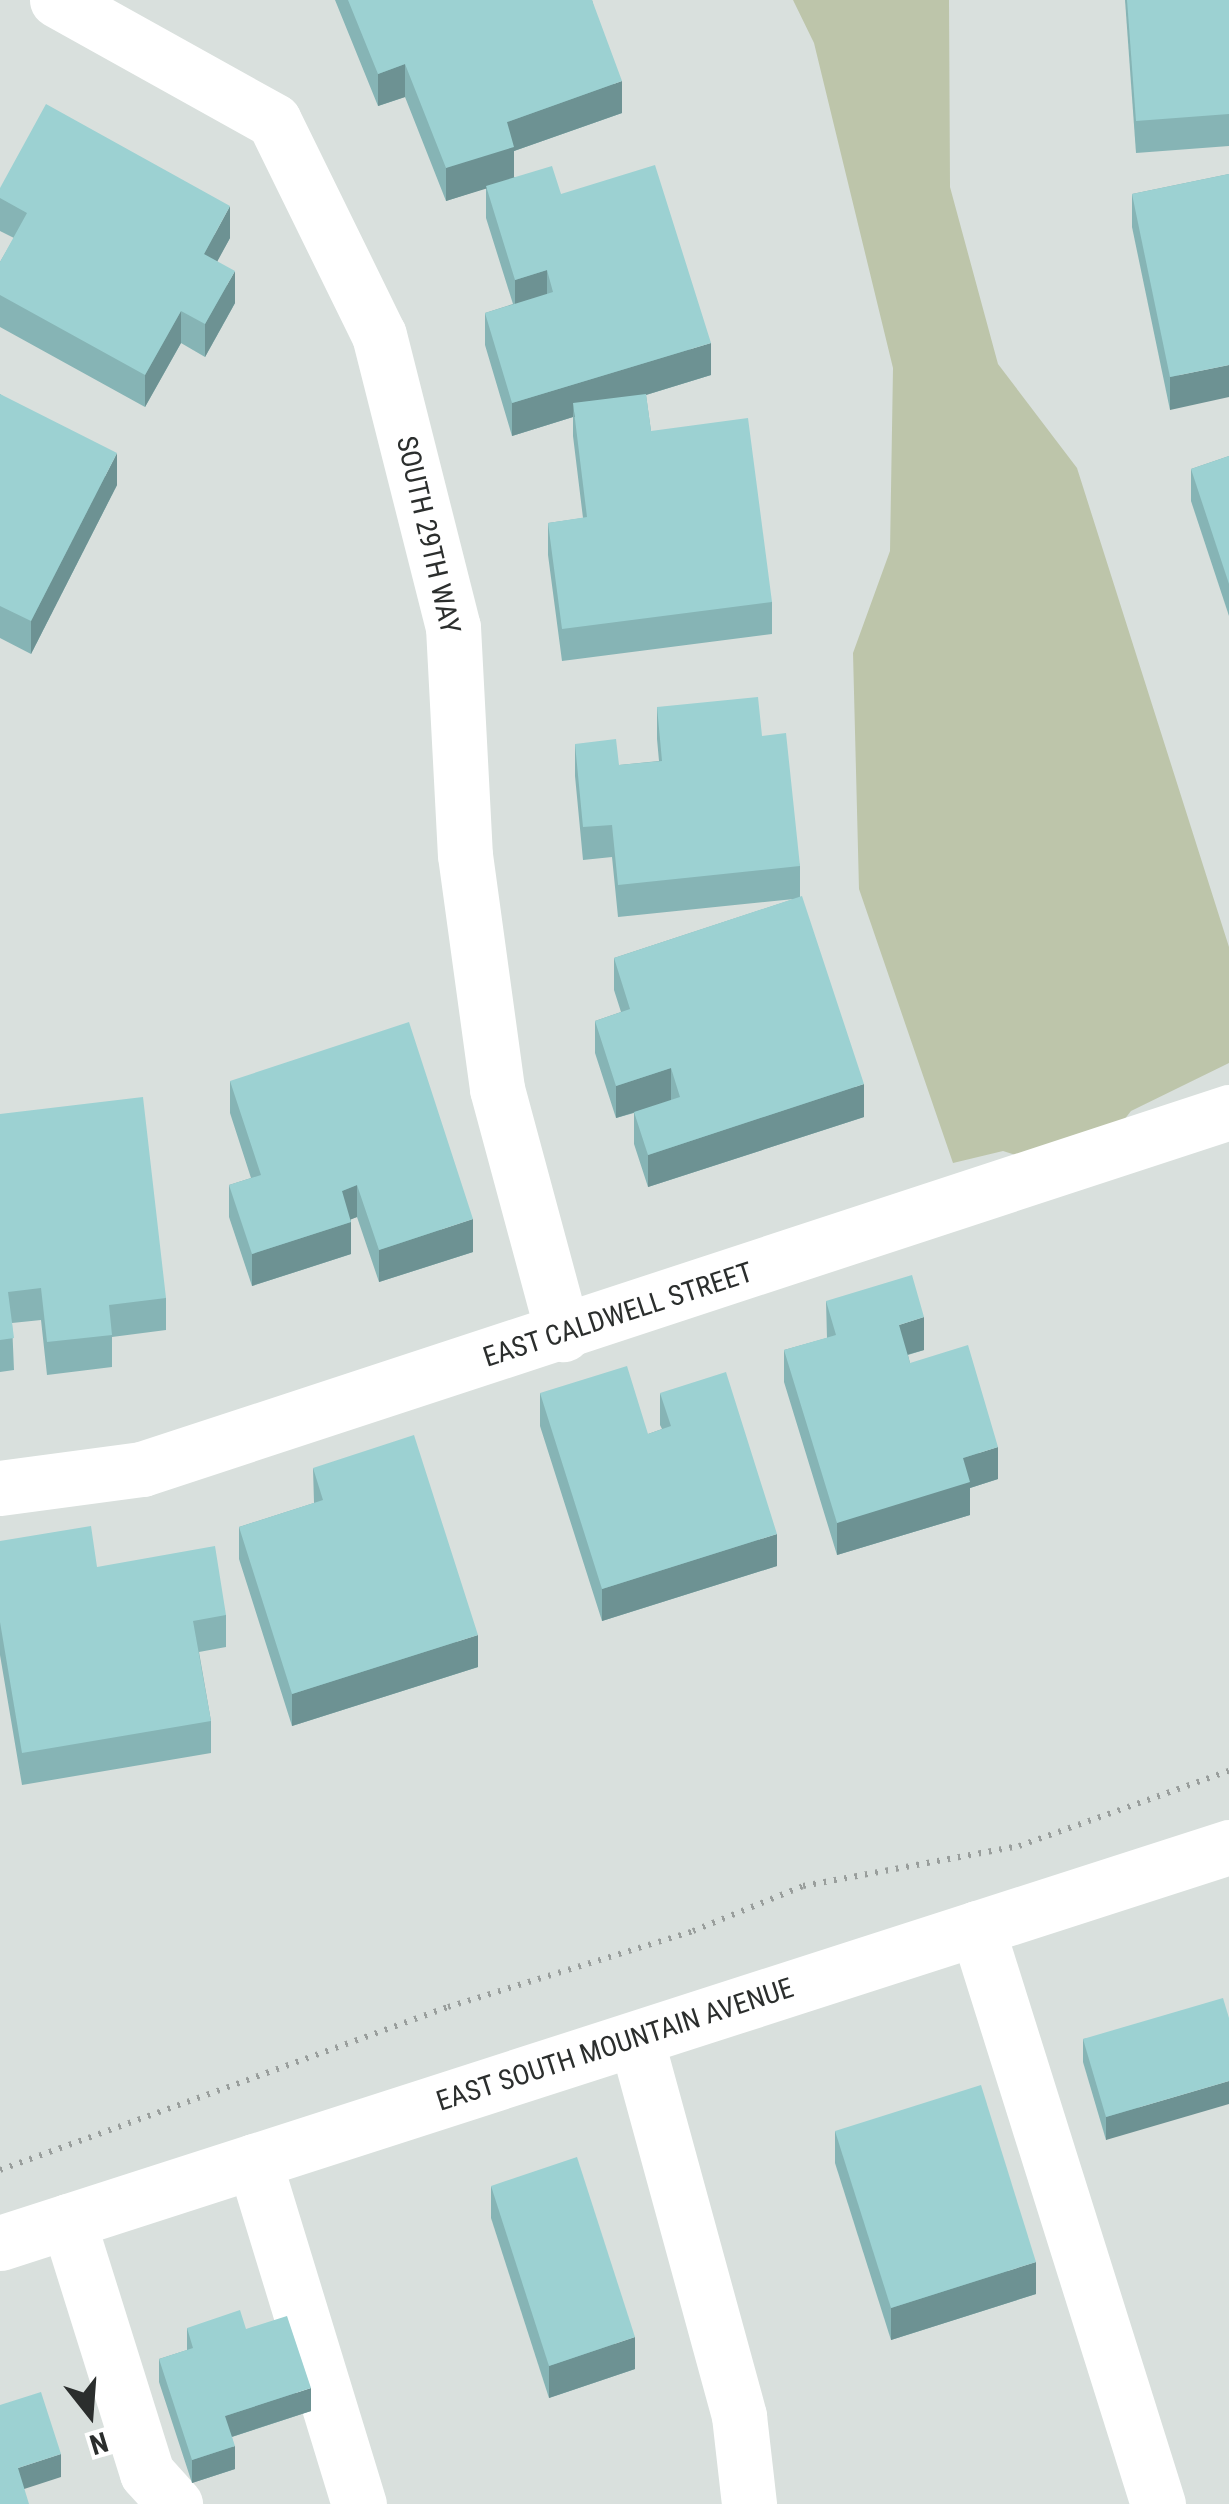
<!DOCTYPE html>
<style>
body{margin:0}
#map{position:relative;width:1229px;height:2504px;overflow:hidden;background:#d9e0dd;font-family:"Roboto Condensed",sans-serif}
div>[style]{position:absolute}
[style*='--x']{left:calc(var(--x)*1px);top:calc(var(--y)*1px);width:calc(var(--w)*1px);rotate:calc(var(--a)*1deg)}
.green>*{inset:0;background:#bdc5aa}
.path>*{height:6px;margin-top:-3px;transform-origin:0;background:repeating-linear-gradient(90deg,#999e9c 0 2.5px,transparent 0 10.5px)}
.minor>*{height:55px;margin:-27.5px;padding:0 27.5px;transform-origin:27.5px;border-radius:27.5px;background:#fff}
.wall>*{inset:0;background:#86b4b5}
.shaded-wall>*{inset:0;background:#6d9293}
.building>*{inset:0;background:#9cd1d2}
span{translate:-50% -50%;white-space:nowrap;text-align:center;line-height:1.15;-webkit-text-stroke:8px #fff;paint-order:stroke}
.street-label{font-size:28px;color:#2b2e2d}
.north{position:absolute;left:40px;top:2364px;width:100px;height:100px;-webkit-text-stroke:8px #fff;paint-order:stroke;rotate:163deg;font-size:28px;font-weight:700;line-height:40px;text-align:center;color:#2b2e2d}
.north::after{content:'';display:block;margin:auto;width:35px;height:45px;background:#2b2e2d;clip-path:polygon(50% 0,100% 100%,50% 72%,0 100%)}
</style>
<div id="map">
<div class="green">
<i style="clip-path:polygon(793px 0,949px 0,950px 187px,998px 364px,1077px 468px,1229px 947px,1229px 1063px,1131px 1111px,1120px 1125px,1022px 1157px,1003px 1151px,953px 1163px,859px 889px,853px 653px,890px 551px,893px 368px,814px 43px)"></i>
</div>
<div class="path">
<i style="--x:0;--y:2170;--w:477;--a:-20"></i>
<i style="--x:448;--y:2007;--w:257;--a:-17.2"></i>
<i style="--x:693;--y:1931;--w:119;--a:-22.2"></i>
<i style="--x:803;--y:1886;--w:220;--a:-10.5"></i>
<i style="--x:1019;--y:1846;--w:223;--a:-19.7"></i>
</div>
<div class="minor">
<i style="--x:57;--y:0;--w:248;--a:29.1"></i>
<i style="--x:274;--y:121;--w:238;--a:63.9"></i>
<i style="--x:379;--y:335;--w:301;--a:75.8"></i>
<i style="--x:453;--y:627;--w:228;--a:87"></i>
<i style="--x:465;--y:855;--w:236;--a:82.2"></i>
<i style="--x:497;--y:1089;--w:254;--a:74.9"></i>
<i style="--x:0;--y:1488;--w:143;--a:-7.6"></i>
<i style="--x:142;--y:1469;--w:1144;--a:-18.18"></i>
<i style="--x:977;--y:1928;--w:604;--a:72.56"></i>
<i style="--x:636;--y:2039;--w:391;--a:74.7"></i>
<i style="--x:739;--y:2416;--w:89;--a:83.5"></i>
<i style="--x:254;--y:2161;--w:359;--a:73"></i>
<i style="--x:68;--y:2221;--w:264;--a:72.6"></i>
<i style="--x:147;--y:2473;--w:42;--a:47.9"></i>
<i style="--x:0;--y:2243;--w:1291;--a:-17.86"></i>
</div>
<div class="wall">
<i style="clip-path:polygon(335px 0,592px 0,622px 113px,514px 151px,514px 177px,561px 194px,711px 375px,646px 395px,651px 431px,772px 602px,772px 634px,562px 661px,548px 555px,548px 523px,583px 518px,573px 436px,573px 417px,512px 436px,485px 345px,485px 313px,513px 304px,486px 218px,486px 188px,446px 201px,405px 97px,378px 106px)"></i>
<i style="clip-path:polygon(1125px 0,1229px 0,1229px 146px,1136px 153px)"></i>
<i style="clip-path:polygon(1229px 174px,1170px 410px,1132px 227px,1132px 194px)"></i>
<i style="clip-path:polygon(0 188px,230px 238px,217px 261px,235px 303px,205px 357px,181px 343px,145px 407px,0 327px,0 262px,14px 238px,0 231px)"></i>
<i style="clip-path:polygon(0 394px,117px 485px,31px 654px,0 638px)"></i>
<i style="clip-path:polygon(1229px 456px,1229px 616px,1191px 501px,1191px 469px)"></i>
<i style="clip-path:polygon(657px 707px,762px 736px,800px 866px,800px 897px,864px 1117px,648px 1187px,634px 1144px,634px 1113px,616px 1118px,595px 1053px,595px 1021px,621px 1012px,614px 990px,614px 958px,794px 899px,618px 917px,612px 857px,583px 860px,575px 776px,575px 744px,619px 765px,659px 761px,657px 739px)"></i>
<i style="clip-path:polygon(230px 1081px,473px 1252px,379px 1282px,357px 1217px,351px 1219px,351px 1254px,252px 1286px,229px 1217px,229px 1185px,251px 1178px,230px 1113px)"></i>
<i style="clip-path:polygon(0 1114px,166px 1298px,166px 1330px,112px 1337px,112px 1367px,47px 1375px,41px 1320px,12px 1323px,14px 1370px,0 1372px)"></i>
<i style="clip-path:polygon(826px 1301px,924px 1350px,908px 1355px,910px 1363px,998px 1479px,970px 1488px,970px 1515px,837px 1555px,784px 1382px,784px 1350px,827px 1338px)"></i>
<i style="clip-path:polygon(540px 1393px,648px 1434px,662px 1429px,660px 1425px,660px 1393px,777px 1566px,602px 1621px,540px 1426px)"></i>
<i style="clip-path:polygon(313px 1468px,478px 1667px,292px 1726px,239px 1559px,239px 1527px,314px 1503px)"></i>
<i style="clip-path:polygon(0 1541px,97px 1567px,226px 1615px,226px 1647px,199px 1652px,211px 1721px,211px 1753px,22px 1785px,0 1655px)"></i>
<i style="clip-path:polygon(1229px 2018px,1106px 2140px,1083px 2062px,1083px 2039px)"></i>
<i style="clip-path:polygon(835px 2131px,1036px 2294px,891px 2340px,835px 2163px)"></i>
<i style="clip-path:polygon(491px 2186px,635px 2369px,549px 2398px,491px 2218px)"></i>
<i style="clip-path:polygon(187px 2328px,246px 2329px,311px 2411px,232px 2437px,235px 2469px,192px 2483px,159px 2382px,159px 2359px,187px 2350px)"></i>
</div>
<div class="shaded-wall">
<i style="clip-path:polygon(405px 64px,405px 97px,378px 106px,378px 74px)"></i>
<i style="clip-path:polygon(622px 81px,622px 113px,514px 151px,514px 180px,446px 201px,446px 168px,507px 122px)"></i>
<i style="clip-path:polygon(230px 206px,230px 238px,204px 286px,204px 254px)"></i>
<i style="clip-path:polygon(547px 270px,547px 303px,515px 312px,515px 280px)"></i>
<i style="clip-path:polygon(235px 271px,235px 303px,205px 357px,205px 324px)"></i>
<i style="clip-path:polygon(181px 311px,181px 343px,145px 407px,145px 375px)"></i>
<i style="clip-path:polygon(711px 343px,711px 375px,574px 417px,573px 403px,573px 417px,512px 436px,512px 403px)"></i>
<i style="clip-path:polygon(1229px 365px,1229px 397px,1170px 410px,1170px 377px)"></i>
<i style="clip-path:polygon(117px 453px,117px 485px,31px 654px,31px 621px)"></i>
<i style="clip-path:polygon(671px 1068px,671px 1101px,616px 1118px,616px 1086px)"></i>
<i style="clip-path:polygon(864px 1084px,864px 1117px,648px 1187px,648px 1155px)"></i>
<i style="clip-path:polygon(357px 1185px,357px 1217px,342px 1223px,342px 1191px)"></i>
<i style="clip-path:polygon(473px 1219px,473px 1252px,379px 1282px,379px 1250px)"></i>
<i style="clip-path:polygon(351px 1222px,351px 1254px,252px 1286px,252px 1254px)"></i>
<i style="clip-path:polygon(924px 1317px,924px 1350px,899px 1357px,899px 1325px)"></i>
<i style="clip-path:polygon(998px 1447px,998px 1479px,970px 1488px,970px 1515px,837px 1555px,837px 1523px,963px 1458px)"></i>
<i style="clip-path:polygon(777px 1534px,777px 1566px,602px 1621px,602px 1589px)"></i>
<i style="clip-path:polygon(478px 1635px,478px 1667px,292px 1726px,292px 1694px)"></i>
<i style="clip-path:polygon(1229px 2081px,1229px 2104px,1106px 2140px,1106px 2117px)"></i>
<i style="clip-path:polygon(1036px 2262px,1036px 2294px,891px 2340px,891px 2308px)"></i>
<i style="clip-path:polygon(635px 2337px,635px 2369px,549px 2398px,549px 2366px)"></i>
<i style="clip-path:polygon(311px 2388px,311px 2411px,225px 2439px,225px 2416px)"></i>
<i style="clip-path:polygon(235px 2446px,235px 2469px,192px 2483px,192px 2460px)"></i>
<i style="clip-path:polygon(61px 2454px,61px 2477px,18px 2491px,18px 2468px)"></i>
</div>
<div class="building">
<i style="clip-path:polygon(348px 0,592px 0,622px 81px,507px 122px,514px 147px,446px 168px,405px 64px,378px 74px)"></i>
<i style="clip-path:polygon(1127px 0,1229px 0,1229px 114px,1136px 121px)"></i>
<i style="clip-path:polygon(46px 104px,230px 206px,204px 254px,235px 271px,205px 324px,181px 311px,145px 375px,0 295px,0 262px,27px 213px,0 198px,0 188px)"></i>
<i style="clip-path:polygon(655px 165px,711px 343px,512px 403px,485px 313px,553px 292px,547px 270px,515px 280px,486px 186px,552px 166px,561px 194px)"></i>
<i style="clip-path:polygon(1229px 174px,1229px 365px,1170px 377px,1132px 194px)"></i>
<i style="clip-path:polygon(0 394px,117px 453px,31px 621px,0 606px)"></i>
<i style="clip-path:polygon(646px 394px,651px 431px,748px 418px,772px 602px,562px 629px,548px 523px,587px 517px,573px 403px)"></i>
<i style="clip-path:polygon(1229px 456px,1229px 584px,1191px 469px)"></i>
<i style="clip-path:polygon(758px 697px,762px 736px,786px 733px,800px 866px,618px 885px,612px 825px,583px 827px,575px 744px,616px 739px,619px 765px,662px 761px,657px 707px)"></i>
<i style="clip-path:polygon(802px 896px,864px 1084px,648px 1155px,634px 1112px,680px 1097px,671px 1068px,616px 1086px,595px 1021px,630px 1009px,614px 958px)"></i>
<i style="clip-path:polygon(409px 1022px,473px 1219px,379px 1250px,357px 1185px,342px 1191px,351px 1222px,252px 1254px,229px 1185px,261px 1175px,230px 1081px)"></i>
<i style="clip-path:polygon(143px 1097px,166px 1298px,109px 1305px,112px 1335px,47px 1342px,41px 1288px,8px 1292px,14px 1338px,0 1340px,0 1114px)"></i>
<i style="clip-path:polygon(912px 1275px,924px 1317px,899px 1325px,910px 1363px,968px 1345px,998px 1447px,963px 1458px,970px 1482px,837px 1523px,784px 1350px,836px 1335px,826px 1301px)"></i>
<i style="clip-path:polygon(627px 1366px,648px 1434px,671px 1426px,660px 1393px,726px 1372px,777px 1534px,602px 1589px,540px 1393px)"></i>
<i style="clip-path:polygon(414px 1435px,478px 1635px,292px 1694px,239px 1527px,323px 1500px,313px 1468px)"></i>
<i style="clip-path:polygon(91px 1526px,97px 1567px,215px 1546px,226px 1615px,193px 1621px,211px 1721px,22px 1753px,0 1622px,0 1541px)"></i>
<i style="clip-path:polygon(1223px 1998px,1229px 2018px,1229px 2081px,1106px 2117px,1083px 2039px)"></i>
<i style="clip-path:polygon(981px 2085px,1036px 2262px,891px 2308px,835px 2131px)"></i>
<i style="clip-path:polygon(577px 2157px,635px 2337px,549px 2366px,491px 2186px)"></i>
<i style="clip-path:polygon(240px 2310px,246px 2329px,287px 2316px,311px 2388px,225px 2416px,235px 2446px,192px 2460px,159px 2359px,193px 2348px,187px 2328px)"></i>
<i style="clip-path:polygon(41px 2392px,61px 2454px,18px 2468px,29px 2504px,0 2504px,0 2405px)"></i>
</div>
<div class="street-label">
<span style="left:428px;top:535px;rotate:77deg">SOUTH 29TH WAY</span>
<span style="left:618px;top:1315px;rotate:-18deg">EAST CALDWELL STREET</span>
<span style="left:615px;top:2045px;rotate:-18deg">EAST SOUTH MOUNTAIN AVENUE</span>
</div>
<div class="north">N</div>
</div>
